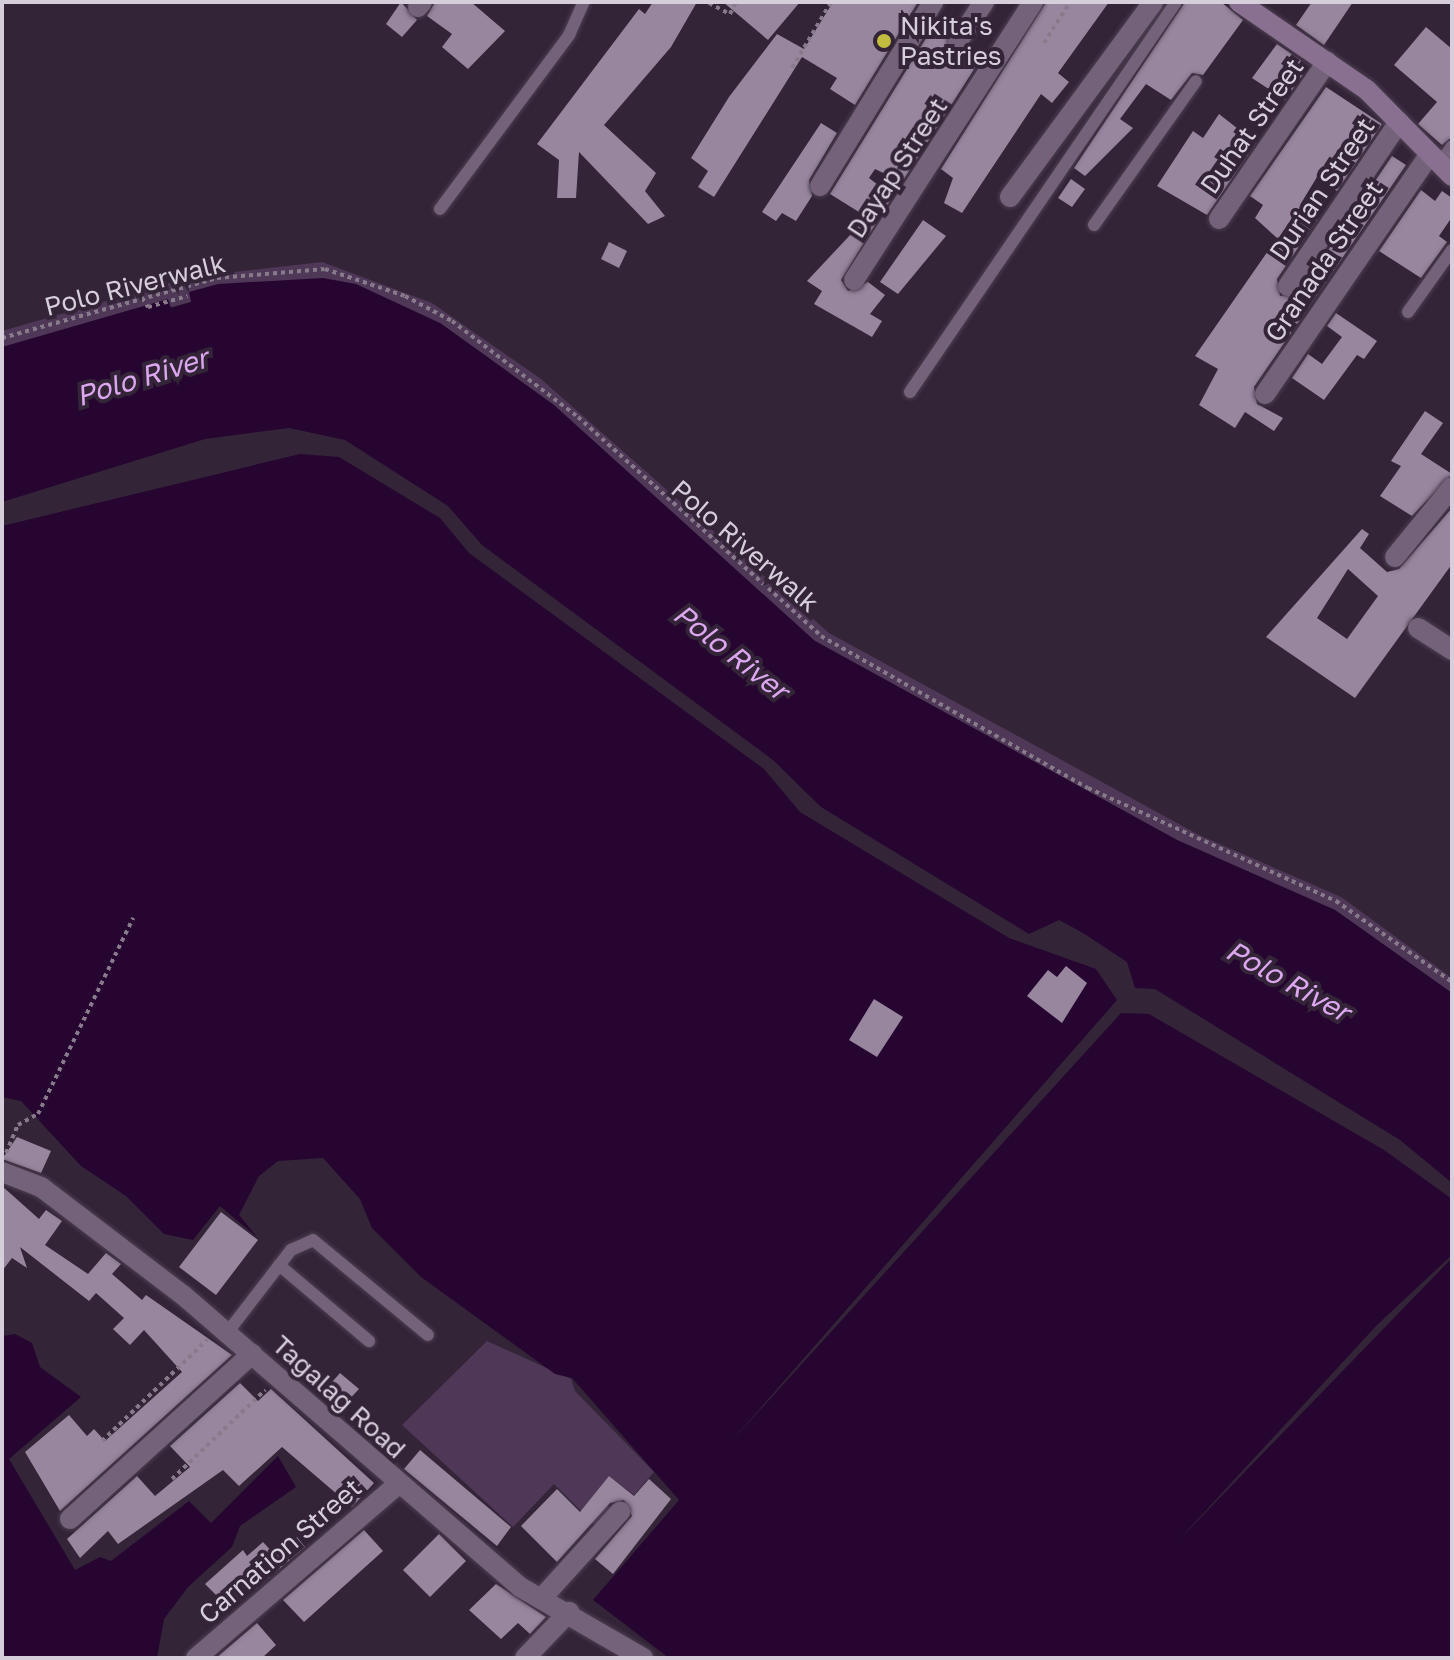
<!DOCTYPE html>
<style>
body{margin:0}
#map{position:relative;width:1454px;height:1660px;overflow:hidden;background:#332438;font-family:"Golos Text",sans-serif}
div>[style]{position:absolute}
[style*='--x']{left:calc(var(--x)*1px);top:calc(var(--y)*1px);width:calc(var(--w)*1px);rotate:calc(var(--a)*1deg)}
.green>*{inset:0;background:#4f3857}
.water>*{inset:0;background:#260630}
.building>*{inset:0;background:#97869e}
.path>*{height:4px;margin-top:-2px;transform-origin:0;background:repeating-linear-gradient(90deg,#877b8b 0 4px,transparent 0 8px)}
.roads{filter:drop-shadow(0 0 2px #4c3f50) drop-shadow(0 0 2px #4c3f50)}
.service>*{height:12px;margin:-6px;padding:0 6px;transform-origin:6px;border-radius:6px;background:#736279}
.minor>*{height:20px;margin:-10px;padding:0 10px;transform-origin:10px;border-radius:10px;background:#736279}
.secondary>*{height:20px;margin:-10px;padding:0 10px;transform-origin:10px;border-radius:10px;background:#897091}
.dots>*{width:22px;height:22px;translate:-50% -50%;box-sizing:border-box;border:4px solid #332438;border-radius:50%}
span{translate:-50% -50%;white-space:nowrap;text-align:center;line-height:1.15;-webkit-text-stroke:8px #332438;paint-order:stroke}
.poi-label{font-size:26px;color:#d7cedb}
.left{translate:0 -50%;text-align:left}
.street-label{font-size:26px;color:#d7cedb}
.water-label{font-size:28px;color:#dca7ef;font-style:italic}
.frame{position:absolute;inset:0;border:4px solid #d7cedb;pointer-events:none}
</style>
<div id="map">
<div class="green">
<i style="clip-path:polygon(322px 262px,432px 303px,541px 379px,829px 633px,1199px 835px,1341px 897px,1452px 978px,1452px 993px,1335px 910px,1177px 840px,815px 641px,747px 592px,554px 405px,440px 323px,191px 302px,2px 350px,2px 331px,190px 277px)"></i>
<i style="clip-path:polygon(487px 1341px,571px 1379px,575px 1391px,654px 1472px,634px 1495px,609px 1476px,595px 1494px,614px 1511px,599px 1529px,554px 1484px,513px 1527px,402px 1425px)"></i>
</div>
<div class="water">
<i style="clip-path:polygon(323px 278px,356px 284px,440px 323px,554px 405px,815px 641px,1177px 840px,1335px 910px,1452px 993px,1452px 1183px,1400px 1140px,1155px 989px,1135px 988px,1127px 962px,1083px 933px,1059px 920px,1029px 934px,821px 807px,773px 760px,482px 545px,448px 506px,345px 440px,289px 428px,205px 439px,2px 502px,2px 347px,168px 299px,171px 308px,191px 302px,189px 292px,218px 284px)"></i>
<i style="clip-path:polygon(300px 454px,339px 457px,440px 518px,469px 553px,764px 769px,800px 812px,1009px 938px,1096px 969px,1117px 1000px,729px 1444px,1121px 1013px,1149px 1014px,1384px 1150px,1452px 1199px,1452px 1255px,1377px 1325px,1175px 1544px,1452px 1258px,1452px 1658px,669px 1658px,593px 1600px,679px 1500px,572px 1378px,555px 1374px,421px 1277px,372px 1228px,360px 1199px,323px 1158px,278px 1161px,259px 1176px,239px 1215px,257px 1237px,220px 1206px,193px 1240px,164px 1234px,126px 1196px,81px 1166px,21px 1101px,2px 1097px,2px 526px)"></i>
<i style="clip-path:polygon(15px 1334px,32px 1343px,40px 1367px,81px 1397px,9px 1459px,75px 1570px,100px 1557px,111px 1561px,189px 1501px,211px 1523px,278px 1456px,296px 1487px,240px 1526px,232px 1547px,188px 1587px,164px 1619px,157px 1658px,2px 1658px,2px 1336px)"></i>
</div>
<div class="building">
<i style="clip-path:polygon(401px 2px,417px 20px,402px 37px,386px 24px)"></i>
<i style="clip-path:polygon(435px 2px,471px 2px,505px 31px,468px 69px,442px 47px,452px 34px,427px 16px)"></i>
<i style="clip-path:polygon(653px 2px,697px 2px,671px 47px,604px 125px,656px 173px,645px 191px,665px 216px,648px 224px,579px 152px,576px 198px,557px 198px,559px 160px,537px 144px,639px 9px,645px 14px)"></i>
<i style="clip-path:polygon(723px 2px,800px 2px,768px 40px)"></i>
<i style="clip-path:polygon(833px 2px,918px 2px,855px 105px,830px 89px,837px 78px,802px 57px,714px 197px,698px 187px,708px 171px,691px 158px,729px 97px,777px 34px,804px 49px)"></i>
<i style="clip-path:polygon(1046px 2px,1109px 2px,1058px 73px,1069px 82px,1052px 103px,1041px 94px,962px 213px,944px 203px,953px 178px,941px 169px)"></i>
<i style="clip-path:polygon(1185px 2px,1221px 2px,1243px 20px,1203px 75px,1192px 73px,1171px 100px,1146px 84px,1120px 119px,1133px 128px,1085px 176px,1074px 168px)"></i>
<i style="clip-path:polygon(1312px 2px,1353px 2px,1324px 45px,1296px 25px)"></i>
<i style="clip-path:polygon(936px 22px,950px 30px,950px 51px,980px 60px,902px 182px,875px 169px,869px 178px,887px 192px,898px 188px,841px 280px,848px 291px,868px 282px,885px 295px,870px 314px,882px 321px,872px 337px,814px 304px,822px 291px,807px 281px,867px 217px,830px 194px)"></i>
<i style="clip-path:polygon(1426px 27px,1452px 49px,1452px 137px,1442px 145px,1418px 124px,1437px 102px,1394px 65px)"></i>
<i style="clip-path:polygon(1277px 44px,1309px 66px,1285px 100px,1252px 78px)"></i>
<i style="clip-path:polygon(1326px 87px,1382px 124px,1337px 191px,1317px 177px,1300px 205px,1319px 217px,1277px 279px,1280px 296px,1299px 293px,1392px 156px,1406px 165px,1254px 387px,1257px 404px,1283px 418px,1274px 431px,1245px 412px,1235px 428px,1199px 405px,1218px 369px,1195px 356px,1277px 238px,1255px 218px,1263px 205px,1250px 196px)"></i>
<i style="clip-path:polygon(1219px 114px,1256px 143px,1207px 215px,1157px 186px,1193px 131px,1203px 138px)"></i>
<i style="clip-path:polygon(821px 123px,837px 133px,809px 180px,812px 196px,796px 221px,782px 213px,776px 221px,762px 212px)"></i>
<i style="clip-path:polygon(1071px 179px,1085px 189px,1072px 207px,1058px 198px)"></i>
<i style="clip-path:polygon(1421px 190px,1435px 201px,1442px 191px,1452px 198px,1452px 217px,1439px 236px,1447px 242px,1421px 278px,1379px 251px,1375px 257px)"></i>
<i style="clip-path:polygon(923px 220px,946px 236px,898px 294px,880px 282px)"></i>
<i style="clip-path:polygon(609px 242px,627px 251px,619px 268px,601px 259px)"></i>
<i style="clip-path:polygon(1336px 313px,1377px 341px,1364px 359px,1357px 355px,1324px 400px,1292px 378px,1308px 354px,1322px 364px,1342px 337px,1327px 326px)"></i>
<i style="clip-path:polygon(1425px 411px,1443px 423px,1421px 454px,1452px 474px,1412px 516px,1380px 496px,1401px 466px,1391px 461px)"></i>
<i style="clip-path:polygon(evenodd,1452px 508px,1452px 564px,1355px 698px,1266px 637px,1362px 529px,1369px 534px,1360px 548px,1387px 572px,1399px 569px,1452px 508px,1348px 569px,1378px 596px,1347px 639px,1317px 618px,1348px 569px)"></i>
<i style="clip-path:polygon(1066px 966px,1087px 983px,1062px 1023px,1027px 996px,1048px 970px,1057px 977px)"></i>
<i style="clip-path:polygon(874px 999px,903px 1017px,877px 1057px,849px 1040px)"></i>
<i style="clip-path:polygon(17px 1137px,51px 1151px,41px 1173px,2px 1159px)"></i>
<i style="clip-path:polygon(2px 1186px,39px 1219px,46px 1210px,62px 1221px,45px 1245px,88px 1274px,106px 1253px,121px 1264px,112px 1274px,142px 1300px,146px 1295px,232px 1355px,60px 1511px,25px 1452px,69px 1415px,87px 1436px,94px 1429px,105px 1441px,182px 1372px,144px 1330px,130px 1345px,113px 1329px,124px 1318px,96px 1293px,89px 1301px,20px 1247px,27px 1268px,12px 1258px,2px 1271px)"></i>
<i style="clip-path:polygon(221px 1212px,258px 1240px,216px 1295px,179px 1267px)"></i>
<i style="clip-path:polygon(340px 1373px,359px 1389px,343px 1406px,325px 1390px)"></i>
<i style="clip-path:polygon(240px 1383px,258px 1401px,271px 1389px,374px 1483px,352px 1507px,282px 1447px,239px 1486px,223px 1470px,118px 1544px,108px 1531px,80px 1558px,67px 1539px,137px 1476px,155px 1496px,190px 1467px,170px 1446px)"></i>
<i style="clip-path:polygon(420px 1450px,511px 1527px,497px 1546px,404px 1469px)"></i>
<i style="clip-path:polygon(609px 1476px,634px 1496px,649px 1479px,671px 1499px,613px 1574px,595px 1559px,632px 1516px,624px 1500px,610px 1503px,557px 1562px,521px 1526px,557px 1489px,580px 1512px)"></i>
<i style="clip-path:polygon(364px 1530px,383px 1551px,304px 1622px,283px 1600px)"></i>
<i style="clip-path:polygon(439px 1534px,466px 1561px,430px 1597px,403px 1570px)"></i>
<i style="clip-path:polygon(297px 1537px,305px 1547px,231px 1610px,205px 1584px,243px 1550px,247px 1556px,263px 1542px,275px 1555px)"></i>
<i style="clip-path:polygon(496px 1584px,546px 1617px,530px 1634px,518px 1623px,501px 1639px,469px 1610px)"></i>
<i style="clip-path:polygon(257px 1623px,276px 1645px,262px 1658px,216px 1658px)"></i>
</div>
<div class="path">
<i style="--x:709;--y:3;--w:24;--a:28"></i>
<i style="--x:730;--y:14;--w:13;--a:-63"></i>
<i style="--x:1044;--y:43;--w:49;--a:-57.6"></i>
<i style="--x:792;--y:68;--w:77;--a:-59.4"></i>
<i style="--x:142;--y:298;--w:11;--a:56"></i>
<i style="--x:148;--y:307;--w:41;--a:-15.4"></i>
<i style="--x:2;--y:338;--w:223;--a:-15.6"></i>
<i style="--x:217;--y:278;--w:108;--a:-4.8"></i>
<i style="--x:325;--y:269;--w:84;--a:18.6"></i>
<i style="--x:405;--y:296;--w:53;--a:28"></i>
<i style="--x:452;--y:321;--w:158;--a:37.3"></i>
<i style="--x:578;--y:417;--w:327;--a:42"></i>
<i style="--x:821;--y:636;--w:307;--a:29.7"></i>
<i style="--x:1088;--y:788;--w:273;--a:24.5"></i>
<i style="--x:1336;--y:901;--w:141;--a:34.9"></i>
<i style="--x:6;--y:1153;--w:30;--a:-67"></i>
<i style="--x:18;--y:1125;--w:23;--a:-29"></i>
<i style="--x:38;--y:1114;--w:218;--a:-64.1"></i>
<i style="--x:102;--y:1441;--w:146;--a:-43.9"></i>
<i style="--x:172;--y:1479;--w:129;--a:-43.7"></i>
</div>
<div class="roads">
<div class="service">
<i style="--x:1438;--y:166;--w:24;--a:-55"></i>
<i style="--x:440;--y:209;--w:217;--a:-53.4"></i>
<i style="--x:569;--y:35;--w:36;--a:-66"></i>
<i style="--x:1094;--y:225;--w:176;--a:-54.7"></i>
<i style="--x:1408;--y:312;--w:76;--a:-54.6"></i>
<i style="--x:910;--y:392;--w:472;--a:-55.7"></i>
<i style="--x:279;--y:1265;--w:118;--a:40.2"></i>
<i style="--x:227;--y:1333;--w:105;--a:-52.4"></i>
<i style="--x:291;--y:1250;--w:24;--a:-24"></i>
<i style="--x:313;--y:1240;--w:149;--a:39.6"></i>
</div>
<div class="minor">
<i style="--x:418;--y:7;--w:6;--a:-51"></i>
<i style="--x:958;--y:41;--w:47;--a:-56.3"></i>
<i style="--x:820;--y:186;--w:216;--a:-58.4"></i>
<i style="--x:1010;--y:197;--w:242;--a:-53.7"></i>
<i style="--x:1219;--y:219;--w:191;--a:-55.5"></i>
<i style="--x:854;--y:280;--w:331;--a:-57.2"></i>
<i style="--x:1288;--y:286;--w:198;--a:-55.9"></i>
<i style="--x:1265;--y:394;--w:286;--a:-55.5"></i>
<i style="--x:1395;--y:557;--w:90;--a:-50.8"></i>
<i style="--x:1418;--y:628;--w:40;--a:32.9"></i>
<i style="--x:2;--y:1172;--w:42;--a:21"></i>
<i style="--x:41;--y:1187;--w:178;--a:37.3"></i>
<i style="--x:183;--y:1295;--w:446;--a:40.9"></i>
<i style="--x:520;--y:1587;--w:142;--a:30"></i>
<i style="--x:70;--y:1519;--w:246;--a:-42.2"></i>
<i style="--x:541;--y:1599;--w:118;--a:-47.8"></i>
<i style="--x:196;--y:1658;--w:267;--a:-40.7"></i>
<i style="--x:525;--y:1658;--w:64;--a:-46.3"></i>
</div>
<div class="secondary">
<i style="--x:1239;--y:2;--w:155;--a:34.5"></i>
<i style="--x:1367;--y:90;--w:121;--a:45.3"></i>
</div>
</div>
<div class="dots">
<i style="left:884px;top:41px;background:#c2bd3f"></i>
</div>
<div class="poi-label">
<span class="left" style="left:900px;top:41px">Nikita's<br>Pastries</span>
</div>
<div class="street-label">
<span style="left:1252px;top:126px;rotate:-55deg">Duhat Street</span>
<span style="left:897px;top:168px;rotate:-57deg">Dayap Street</span>
<span style="left:1322px;top:189px;rotate:-56deg">Durian Street</span>
<span style="left:1324px;top:261px;rotate:-56deg">Granada Street</span>
<span style="left:135px;top:285px;rotate:-14deg">Polo Riverwalk</span>
<span style="left:745px;top:546px;rotate:41deg">Polo Riverwalk</span>
<span style="left:339px;top:1397px;rotate:42deg">Tagalag Road</span>
<span style="left:280px;top:1551px;rotate:-41deg">Carnation Street</span>
</div>
<div class="water-label">
<span style="left:142px;top:377px;rotate:-17deg">Polo River</span>
<span style="left:731px;top:652px;rotate:38deg">Polo River</span>
<span style="left:1288px;top:981px;rotate:29deg">Polo River</span>
</div>
<div class="frame"></div>
</div>
